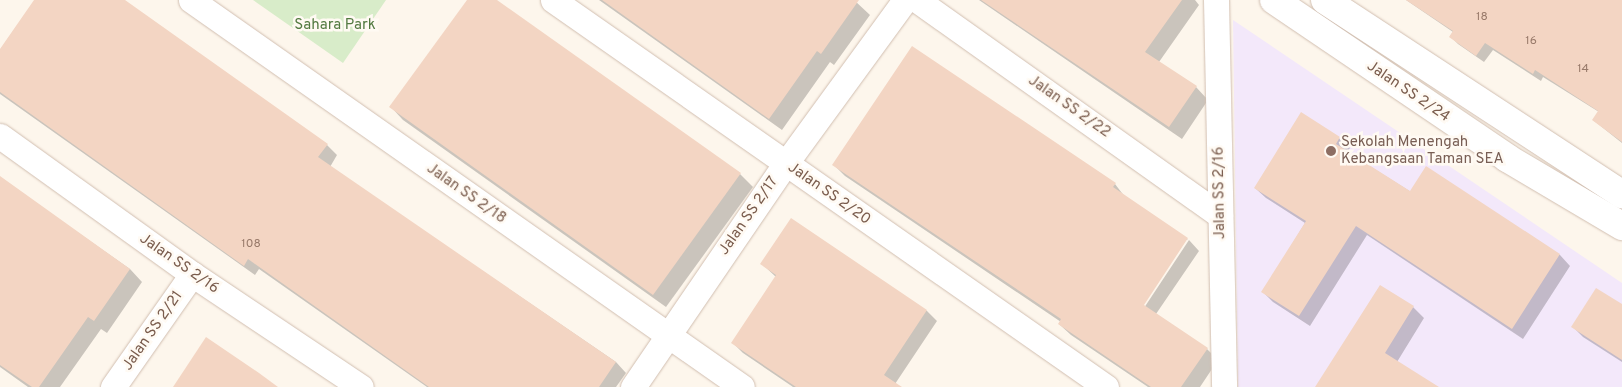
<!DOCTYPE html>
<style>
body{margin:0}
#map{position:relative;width:1622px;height:387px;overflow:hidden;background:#fdf6ec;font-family:Overpass,sans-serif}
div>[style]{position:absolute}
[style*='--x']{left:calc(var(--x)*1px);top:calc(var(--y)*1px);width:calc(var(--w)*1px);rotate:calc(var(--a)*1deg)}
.education>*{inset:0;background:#f3e8fa}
.green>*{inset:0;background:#d8ecc9}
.shadow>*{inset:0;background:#0003}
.building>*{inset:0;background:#f3d5c3}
.roads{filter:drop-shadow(0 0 1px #d1beb0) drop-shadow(0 0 1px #d1beb0)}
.street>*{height:25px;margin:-12.5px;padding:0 12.5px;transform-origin:12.5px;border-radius:12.5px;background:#fff}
.secondary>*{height:28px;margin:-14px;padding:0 14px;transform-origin:14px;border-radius:14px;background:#fff}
.dots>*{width:14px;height:14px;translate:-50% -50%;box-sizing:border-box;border:2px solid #fffaf3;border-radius:50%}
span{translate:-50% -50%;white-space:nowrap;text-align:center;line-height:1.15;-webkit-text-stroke:5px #fffaf3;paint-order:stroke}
.number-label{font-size:12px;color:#987a6a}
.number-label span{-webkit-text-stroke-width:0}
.park-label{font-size:15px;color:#537a41}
.street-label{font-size:15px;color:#7a5c4d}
.education-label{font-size:15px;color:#785e54}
.left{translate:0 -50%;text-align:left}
</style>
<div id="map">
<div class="education">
<i style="clip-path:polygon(1233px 20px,1622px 283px,1622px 387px,1238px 387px)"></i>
</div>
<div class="green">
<i style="clip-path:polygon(253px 0,386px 0,343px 63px)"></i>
</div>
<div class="shadow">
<i style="clip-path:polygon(35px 0,123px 0,327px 145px,337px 155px,330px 167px,616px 362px,626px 373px,616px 387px,427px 387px,259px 269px,255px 275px,0 94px,0 50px)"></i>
<i style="clip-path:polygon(468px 0,495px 0,740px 174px,753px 187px,666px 307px,403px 120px,391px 107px)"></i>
<i style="clip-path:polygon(599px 0,854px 0,870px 15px,834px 65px,830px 62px,782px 130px)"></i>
<i style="clip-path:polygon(979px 0,1195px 0,1199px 5px,1159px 62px,1196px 87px,1208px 100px,1182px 139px)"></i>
<i style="clip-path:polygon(1406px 0,1622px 0,1622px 143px,1593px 120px,1599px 112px,1543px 77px,1541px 81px,1493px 50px,1484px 62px,1458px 44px,1450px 36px,1453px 32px)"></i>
<i style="clip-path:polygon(1339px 138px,1350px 148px,1347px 152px,1411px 192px,1426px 168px,1560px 255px,1570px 266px,1523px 339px,1367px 235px,1310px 326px,1273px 302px,1263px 292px,1305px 223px,1266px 198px,1255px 188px)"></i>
<i style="clip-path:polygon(834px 165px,1115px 184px,1125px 197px,1188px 240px,1186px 240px,1140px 309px,1142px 311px,1189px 240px,1199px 251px,1156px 314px,1207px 349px,1218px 360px,1200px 387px,1148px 387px,1071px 335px,1059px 324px,1061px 322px,845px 176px)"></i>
<i style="clip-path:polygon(0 178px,130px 269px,142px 282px,107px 333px,101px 329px,60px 387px,28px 387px,0 367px)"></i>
<i style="clip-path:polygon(792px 220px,927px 311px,937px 321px,895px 384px,899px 387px,793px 387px,743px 353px,733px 343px,776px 277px,762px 264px)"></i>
<i style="clip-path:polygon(1380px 286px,1413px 307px,1424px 318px,1397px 362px,1436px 387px,1317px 387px)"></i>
<i style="clip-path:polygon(1622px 306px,1622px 362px,1583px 337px,1573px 327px)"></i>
</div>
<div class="building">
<i style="clip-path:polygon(34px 0,125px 0,328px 144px,318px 157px,616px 362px,599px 387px,429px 387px,248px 259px,244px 266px,0 92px,0 49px)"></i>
<i style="clip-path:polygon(467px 0,497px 0,741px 173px,653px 295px,389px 107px)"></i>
<i style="clip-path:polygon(602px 0,859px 0,821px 54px,817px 51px,769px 119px)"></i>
<i style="clip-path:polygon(981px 0,1182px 0,1145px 52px,1197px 86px,1169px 127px)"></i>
<i style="clip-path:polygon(1406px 0,1622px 0,1622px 142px,1592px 120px,1598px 111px,1535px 70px,1533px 74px,1485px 43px,1476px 56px,1449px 37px,1453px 31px)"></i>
<i style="clip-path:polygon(912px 46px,1116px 183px,1113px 187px,1188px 238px,1144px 305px,1208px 348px,1181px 387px,1151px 387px,1058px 324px,1061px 319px,832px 165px)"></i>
<i style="clip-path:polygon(1301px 112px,1340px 137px,1336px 144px,1410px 191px,1426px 166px,1560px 254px,1512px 329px,1356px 226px,1299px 316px,1261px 292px,1306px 221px,1254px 188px)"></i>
<i style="clip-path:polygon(0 176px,130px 269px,94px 321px,88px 317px,39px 387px,32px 387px,0 365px)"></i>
<i style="clip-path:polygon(791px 218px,927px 310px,884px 375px,902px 387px,796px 387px,731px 343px,776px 275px,760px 264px)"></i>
<i style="clip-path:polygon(1380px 285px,1414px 306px,1385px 353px,1439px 387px,1315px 387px)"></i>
<i style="clip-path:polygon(1596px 288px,1622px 304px,1622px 360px,1571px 327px)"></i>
<i style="clip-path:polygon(206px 337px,259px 373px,278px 387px,173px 387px)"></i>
</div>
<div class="roads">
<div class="street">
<i style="--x:191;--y:0;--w:673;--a:35.08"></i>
<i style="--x:553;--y:0;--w:675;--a:34.99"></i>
<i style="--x:917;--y:0;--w:372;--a:35.4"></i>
<i style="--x:1216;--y:0;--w:387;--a:88.8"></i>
<i style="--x:0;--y:136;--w:236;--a:35.7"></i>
<i style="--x:192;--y:274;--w:203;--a:33.8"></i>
<i style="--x:113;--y:387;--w:138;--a:-55"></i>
<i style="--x:633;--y:387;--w:271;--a:-55.7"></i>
<i style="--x:786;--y:163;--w:202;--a:-53.9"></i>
</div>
<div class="secondary">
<i style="--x:1274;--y:0;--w:282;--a:34.1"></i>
<i style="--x:1507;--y:158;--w:134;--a:30.6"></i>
<i style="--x:1325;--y:0;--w:355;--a:33.2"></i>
</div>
</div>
<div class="dots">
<i style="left:1331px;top:151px;background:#8d6e63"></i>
</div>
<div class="number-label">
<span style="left:1482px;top:18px">18</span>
<span style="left:1531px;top:42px">16</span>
<span style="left:1583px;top:70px">14</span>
<span style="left:251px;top:245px">108</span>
</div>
<div class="park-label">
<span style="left:335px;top:26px">Sahara Park</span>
</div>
<div class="street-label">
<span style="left:1408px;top:92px;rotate:34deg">Jalan SS 2/24</span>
<span style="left:1069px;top:107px;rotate:35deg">Jalan SS 2/22</span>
<span style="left:1220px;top:193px;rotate:-91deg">Jalan SS 2/16</span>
<span style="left:466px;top:194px;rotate:35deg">Jalan SS 2/18</span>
<span style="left:829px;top:194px;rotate:35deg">Jalan SS 2/20</span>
<span style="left:749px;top:216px;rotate:-55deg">Jalan SS 2/17</span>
<span style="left:179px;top:264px;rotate:35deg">Jalan SS 2/16</span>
<span style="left:153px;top:331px;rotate:-55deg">Jalan SS 2/21</span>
</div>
<div class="education-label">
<span class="left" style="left:1341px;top:151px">Sekolah Menengah<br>Kebangsaan Taman SEA</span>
</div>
</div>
